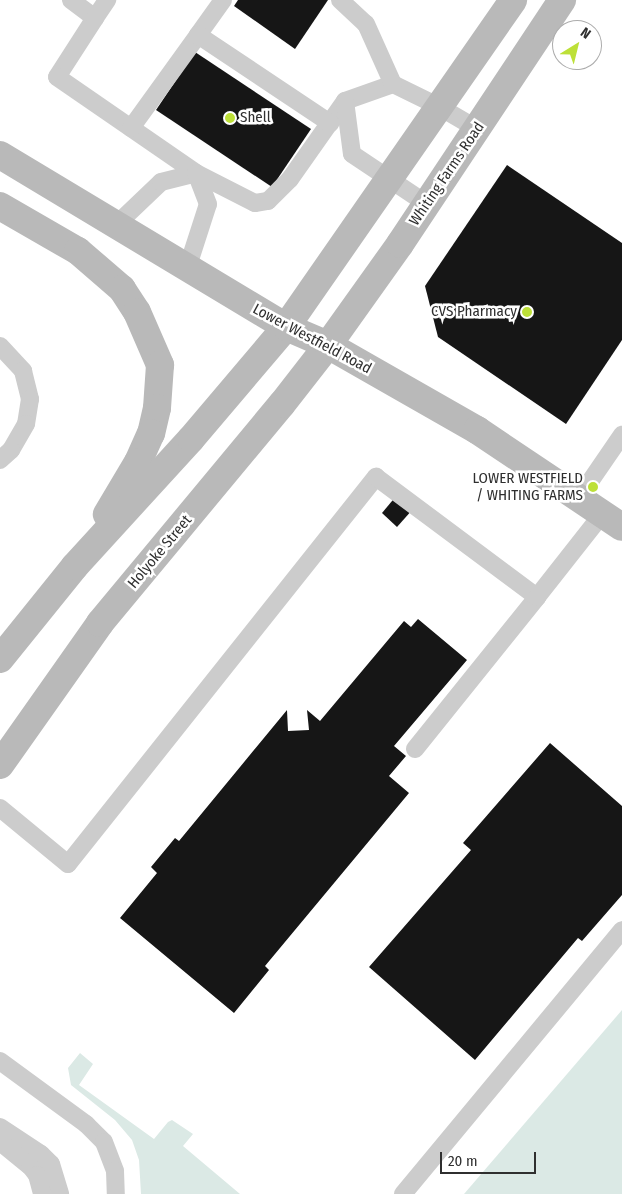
<!DOCTYPE html>
<style>
body{margin:0}
#map{position:relative;width:622px;height:1194px;overflow:hidden;background:#fff;font-family:"Fira Sans Condensed",sans-serif}
div>[style]{position:absolute}
[style*='--x']{left:calc(var(--x)*1px);top:calc(var(--y)*1px);width:calc(var(--w)*1px);rotate:calc(var(--a)*1deg)}
.green>*{inset:0;background:#dbe9e5}
.building>*{inset:0;background:#161616}
.lane>*{height:18px;margin:-9px;padding:0 9px;transform-origin:9px;border-radius:9px;background:#ccc}
.secondary>*{height:28px;margin:-14px;padding:0 14px;transform-origin:14px;border-radius:14px;background:#b9b9b9}
.dots>*{width:14px;height:14px;translate:-50% -50%;box-sizing:border-box;border:2px solid #fff;border-radius:50%}
span{translate:-50% -50%;white-space:nowrap;text-align:center;line-height:1.15;-webkit-text-stroke:5px #fff;paint-order:stroke}
.poi-label{font-size:15px;color:#2f2f2f}
.left{translate:0 -50%;text-align:left}
.right{translate:-100% -50%;text-align:right}
.street-label{font-size:15px;color:#2f2f2f}
.north{position:absolute;left:552px;top:20px;width:50px;height:50px;box-sizing:border-box;background:#fff;border:1px solid #acacac;border-radius:50%;rotate:36deg;font-size:14px;font-weight:700;line-height:20px;text-align:center;color:#2f2f2f}
.north::after{content:'';display:block;margin:auto;width:18px;height:22px;background:#bde038;clip-path:polygon(50% 0,100% 100%,50% 72%,0 100%)}
.scale{position:absolute;left:440px;top:1152px;width:96px;height:22px;box-sizing:border-box;border:2px solid #2f2f2f;border-top:0;padding-left:6px;font-size:15px;line-height:18px;white-space:nowrap;color:#2f2f2f;-webkit-text-stroke:4px #fff;paint-order:stroke}
</style>
<div id="map">
<div class="green">
<i style="clip-path:polygon(622px 1010px,622px 1194px,464px 1194px)"></i>
<i style="clip-path:polygon(80px 1053px,93px 1064px,79px 1085px,154px 1139px,168px 1122px,172px 1120px,193px 1134px,183px 1146px,240px 1194px,141px 1194px,139px 1160px,132px 1140px,115px 1120px,71px 1085px,68px 1068px)"></i>
</div>
<div class="building">
<i style="clip-path:polygon(238px 0,328px 0,295px 49px,234px 6px)"></i>
<i style="clip-path:polygon(195px 52px,311px 129px,272px 187px,156px 110px)"></i>
<i style="clip-path:polygon(507px 165px,622px 243px,622px 340px,566px 424px,438px 337px,425px 286px)"></i>
<i style="clip-path:polygon(397px 495px,413px 509px,397px 527px,382px 513px)"></i>
<i style="clip-path:polygon(418px 619px,467px 660px,394px 746px,406px 756px,389px 776px,409px 793px,265px 966px,269px 970px,234px 1013px,120px 918px,157px 873px,151px 867px,175px 838px,179px 841px,287px 710px,288px 731px,309px 730px,307px 710px,320px 721px,404px 621px,411px 627px)"></i>
<i style="clip-path:polygon(550px 743px,622px 806px,622px 895px,582px 941px,578px 938px,475px 1060px,369px 967px,471px 850px,463px 843px)"></i>
</div>
<div class="lane">
<i style="--x:71;--y:0;--w:30;--a:37"></i>
<i style="--x:95;--y:18;--w:70;--a:122.8"></i>
<i style="--x:57;--y:77;--w:169;--a:34.6"></i>
<i style="--x:196;--y:173;--w:66;--a:27"></i>
<i style="--x:255;--y:203;--w:13;--a:-9"></i>
<i style="--x:268;--y:201;--w:31;--a:-45"></i>
<i style="--x:290;--y:179;--w:95;--a:-54.8"></i>
<i style="--x:345;--y:101;--w:51;--a:-19.5"></i>
<i style="--x:393;--y:84;--w:50;--a:26.1"></i>
<i style="--x:438;--y:106;--w:45;--a:30.5"></i>
<i style="--x:340;--y:0;--w:35;--a:43"></i>
<i style="--x:366;--y:24;--w:66;--a:65.8"></i>
<i style="--x:95;--y:18;--w:22;--a:-56"></i>
<i style="--x:198;--y:35;--w:43;--a:-54.5"></i>
<i style="--x:345;--y:101;--w:53;--a:82.5"></i>
<i style="--x:352;--y:154;--w:90;--a:33.7"></i>
<i style="--x:131;--y:128;--w:115;--a:-54.2"></i>
<i style="--x:198;--y:35;--w:159;--a:33.7"></i>
<i style="--x:116;--y:225;--w:62;--a:-43.7"></i>
<i style="--x:161;--y:182;--w:36;--a:-14"></i>
<i style="--x:187;--y:269;--w:68;--a:-72.1"></i>
<i style="--x:208;--y:204;--w:33;--a:-111"></i>
<i style="--x:0;--y:346;--w:34;--a:47"></i>
<i style="--x:23;--y:371;--w:29;--a:76"></i>
<i style="--x:30;--y:399;--w:25;--a:99"></i>
<i style="--x:26;--y:424;--w:30;--a:120"></i>
<i style="--x:11;--y:450;--w:15;--a:138"></i>
<i style="--x:578;--y:499;--w:78;--a:-55.5"></i>
<i style="--x:415;--y:749;--w:195;--a:-51.2"></i>
<i style="--x:0;--y:808;--w:88;--a:39.5"></i>
<i style="--x:68;--y:864;--w:495;--a:-51.5"></i>
<i style="--x:376;--y:477;--w:201;--a:36.7"></i>
<i style="--x:537;--y:597;--w:107;--a:-51.8"></i>
<i style="--x:0;--y:1061;--w:107;--a:36.2"></i>
<i style="--x:86;--y:1124;--w:25;--a:45"></i>
<i style="--x:104;--y:1142;--w:31;--a:69"></i>
<i style="--x:115;--y:1171;--w:23;--a:88"></i>
<i style="--x:0;--y:1127;--w:49;--a:33.4"></i>
<i style="--x:41;--y:1154;--w:14;--a:45"></i>
<i style="--x:51;--y:1164;--w:31;--a:73"></i>
<i style="--x:0;--y:1142;--w:38;--a:39"></i>
<i style="--x:30;--y:1166;--w:11;--a:52"></i>
<i style="--x:37;--y:1175;--w:20;--a:75"></i>
<i style="--x:403;--y:1194;--w:343;--a:-50.3"></i>
</div>
<div class="secondary">
<i style="--x:0;--y:155;--w:334;--a:31"></i>
<i style="--x:286;--y:327;--w:46;--a:23.2"></i>
<i style="--x:328;--y:345;--w:172;--a:29.7"></i>
<i style="--x:477;--y:430;--w:174;--a:33.8"></i>
<i style="--x:0;--y:206;--w:90;--a:30"></i>
<i style="--x:78;--y:251;--w:58;--a:40.8"></i>
<i style="--x:122;--y:289;--w:27;--a:57"></i>
<i style="--x:137;--y:312;--w:58;--a:66.5"></i>
<i style="--x:160;--y:365;--w:43;--a:94"></i>
<i style="--x:157;--y:408;--w:26;--a:103"></i>
<i style="--x:151;--y:433;--w:32;--a:114"></i>
<i style="--x:138;--y:462;--w:61;--a:120.8"></i>
<i style="--x:0;--y:659;--w:119;--a:-51.1"></i>
<i style="--x:75;--y:566;--w:172;--a:-47.6"></i>
<i style="--x:191;--y:439;--w:147;--a:-49.7"></i>
<i style="--x:286;--y:327;--w:398;--a:-55.2"></i>
<i style="--x:0;--y:765;--w:174;--a:-54.8"></i>
<i style="--x:100;--y:623;--w:285;--a:-50.3"></i>
<i style="--x:282;--y:404;--w:75;--a:-52.1"></i>
<i style="--x:328;--y:345;--w:124;--a:-54.5"></i>
<i style="--x:400;--y:244;--w:293;--a:-56.4"></i>
</div>
<div class="dots">
<i style="left:230px;top:118px;background:#bde038"></i>
<i style="left:527px;top:312px;background:#bde038"></i>
<i style="left:593px;top:487px;background:#bde038"></i>
</div>
<div class="poi-label">
<span class="left" style="left:240px;top:118px">Shell</span>
<span class="right" style="left:517px;top:312px">CVS Pharmacy</span>
<span class="right" style="left:583px;top:487px">LOWER WESTFIELD<br>/ WHITING FARMS</span>
</div>
<div class="street-label">
<span style="left:447px;top:174px;rotate:-56deg">Whiting Farms Road</span>
<span style="left:312px;top:339px;rotate:28deg">Lower Westfield Road</span>
<span style="left:160px;top:552px;rotate:-50deg">Holyoke Street</span>
</div>
<div class="north">N</div>
<div class="scale">20 m</div>
</div>
